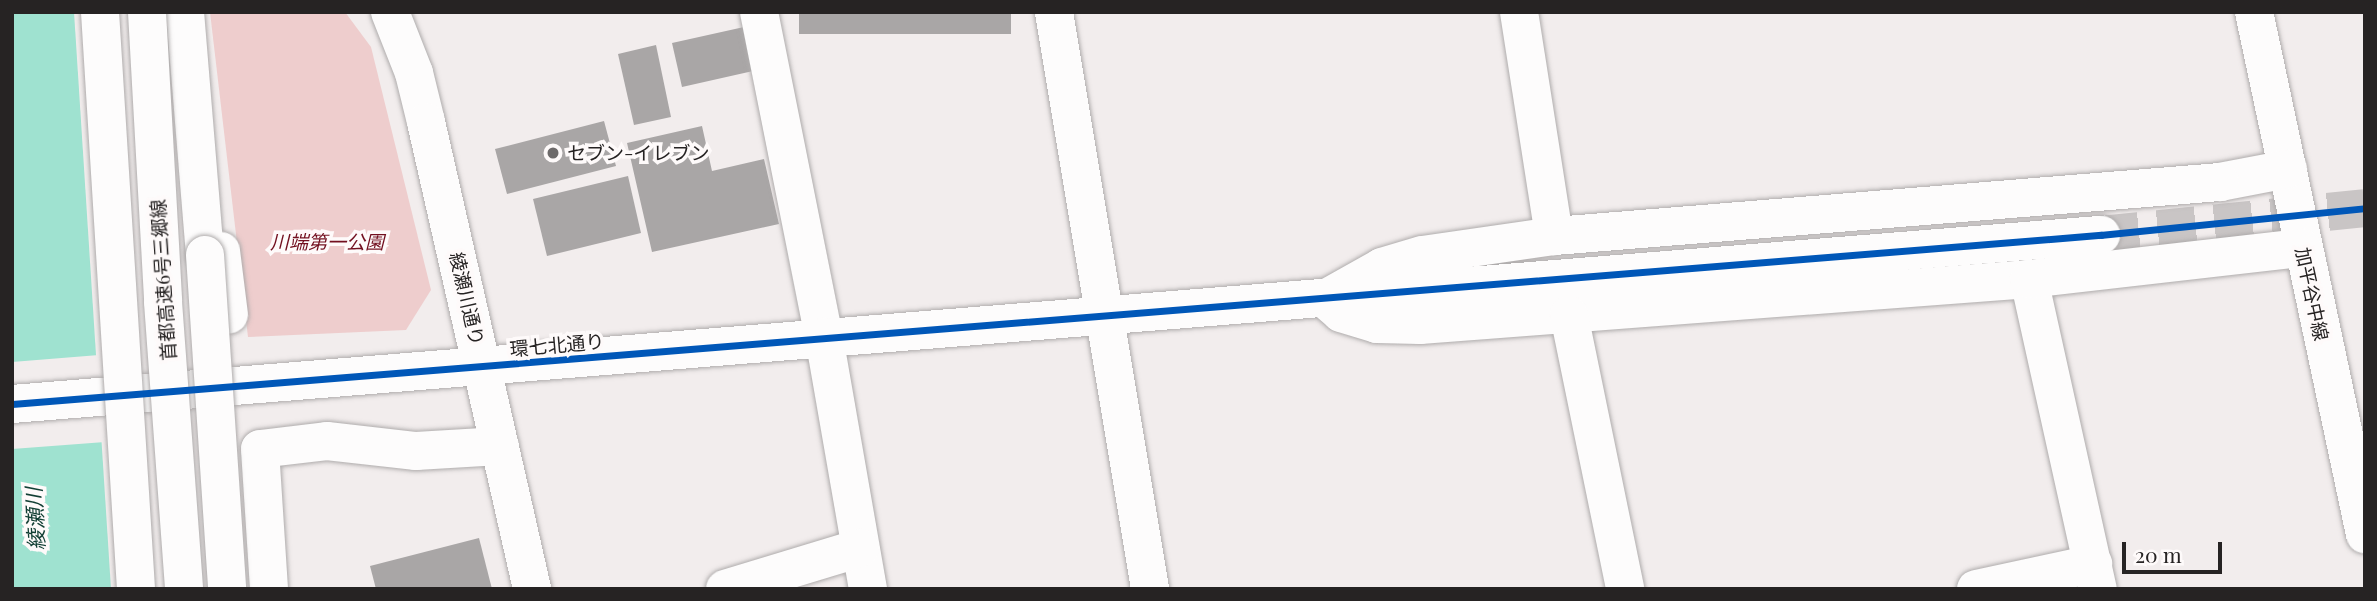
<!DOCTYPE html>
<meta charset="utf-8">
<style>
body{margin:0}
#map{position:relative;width:2377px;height:601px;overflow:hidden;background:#f2eded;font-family:"Playfair Display","Noto Sans JP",serif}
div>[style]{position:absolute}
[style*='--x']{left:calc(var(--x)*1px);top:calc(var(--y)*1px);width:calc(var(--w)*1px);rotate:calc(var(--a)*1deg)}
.green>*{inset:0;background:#eecdcd}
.water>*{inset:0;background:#9fe2d0}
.pier>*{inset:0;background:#f2eded}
.building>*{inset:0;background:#a9a6a6}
.tertiary-tunnel>*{height:38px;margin-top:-19px;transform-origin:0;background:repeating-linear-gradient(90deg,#c9c5c5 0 38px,transparent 0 57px)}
.roads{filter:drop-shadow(0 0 2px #afacac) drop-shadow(0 0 2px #afacac)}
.minor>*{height:38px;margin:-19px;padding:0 19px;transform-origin:19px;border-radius:19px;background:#fdfcfc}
.tertiary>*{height:38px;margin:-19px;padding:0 19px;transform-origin:19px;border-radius:19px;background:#fdfcfc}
.motorway>*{height:38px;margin:-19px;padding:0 19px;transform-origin:19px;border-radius:19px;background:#fdfcfc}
.bridges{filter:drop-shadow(0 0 2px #afacac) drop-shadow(0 0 2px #afacac)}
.motorway-bridge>*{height:38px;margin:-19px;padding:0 19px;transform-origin:19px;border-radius:19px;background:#fdfcfc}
.cycleway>*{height:7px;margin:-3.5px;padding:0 3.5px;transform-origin:3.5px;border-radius:3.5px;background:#0057b8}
.dots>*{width:19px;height:19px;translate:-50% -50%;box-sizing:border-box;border:4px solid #fefafa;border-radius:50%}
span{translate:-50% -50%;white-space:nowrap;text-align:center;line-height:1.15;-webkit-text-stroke:7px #fefafa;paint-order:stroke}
.poi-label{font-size:19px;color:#262323}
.left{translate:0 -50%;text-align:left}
.park-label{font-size:19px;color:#720f1f;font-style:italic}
.street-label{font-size:19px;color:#262323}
.water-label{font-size:21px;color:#123f34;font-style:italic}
.frame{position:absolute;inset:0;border:14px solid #262323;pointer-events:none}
.scale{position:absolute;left:2122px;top:542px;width:100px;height:32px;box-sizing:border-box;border:4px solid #262323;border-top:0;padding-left:9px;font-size:21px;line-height:24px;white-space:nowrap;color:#262323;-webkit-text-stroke:5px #fefafa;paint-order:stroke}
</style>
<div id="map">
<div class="green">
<i style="clip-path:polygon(210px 12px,345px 12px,371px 47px,431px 290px,406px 330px,248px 337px)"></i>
</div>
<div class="water">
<i style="clip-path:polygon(12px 12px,74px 12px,111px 589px,12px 589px)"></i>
</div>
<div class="pier">
<i style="clip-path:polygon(99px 355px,105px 442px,12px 449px,12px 362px)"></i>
</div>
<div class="building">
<i style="clip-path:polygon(799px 12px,1011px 12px,1011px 34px,799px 34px)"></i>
<i style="clip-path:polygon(744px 27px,753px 71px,682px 87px,672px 43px)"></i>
<i style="clip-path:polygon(656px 45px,671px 117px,634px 125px,618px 54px)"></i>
<i style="clip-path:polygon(604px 121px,616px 166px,507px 194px,495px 149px)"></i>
<i style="clip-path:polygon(702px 126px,712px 171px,764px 159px,779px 224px,652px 252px,627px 143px)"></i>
<i style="clip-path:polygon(628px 176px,641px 233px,547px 256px,533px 199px)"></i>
<i style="clip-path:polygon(479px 538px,492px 589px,376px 589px,370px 566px)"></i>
</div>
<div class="tertiary-tunnel">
<i style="--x:2101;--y:235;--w:265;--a:-5.8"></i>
</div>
<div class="roads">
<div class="minor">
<i style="--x:759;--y:12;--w:331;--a:78.7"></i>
<i style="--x:824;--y:337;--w:256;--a:80.1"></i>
<i style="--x:1054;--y:12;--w:585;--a:80.55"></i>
<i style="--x:1519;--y:12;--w:227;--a:81.1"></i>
<i style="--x:221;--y:251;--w:64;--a:82.9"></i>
<i style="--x:2029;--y:279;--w:318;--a:77.5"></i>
<i style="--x:269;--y:589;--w:140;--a:-93.7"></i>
<i style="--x:260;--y:449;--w:67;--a:-6.8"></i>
<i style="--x:327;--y:441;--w:90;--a:6.4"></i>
<i style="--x:416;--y:451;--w:84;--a:-3.4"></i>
<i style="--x:725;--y:589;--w:141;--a:-16.9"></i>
<i style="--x:1976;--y:589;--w:120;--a:-12.1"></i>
</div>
<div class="tertiary">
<i style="--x:390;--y:12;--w:66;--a:68.5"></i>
<i style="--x:414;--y:73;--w:50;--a:76.2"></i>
<i style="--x:426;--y:122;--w:479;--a:77.2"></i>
<i style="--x:2254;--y:12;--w:534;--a:78"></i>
<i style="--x:2288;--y:169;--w:69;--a:169.2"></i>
<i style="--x:2220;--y:182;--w:668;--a:175.36"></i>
<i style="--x:1554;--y:236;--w:133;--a:171.8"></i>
<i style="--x:1422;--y:255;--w:42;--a:163.3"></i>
<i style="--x:1382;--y:267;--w:65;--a:150.7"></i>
<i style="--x:1325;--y:299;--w:21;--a:41"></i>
<i style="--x:1341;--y:313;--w:38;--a:17"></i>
<i style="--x:1377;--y:324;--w:43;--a:1.3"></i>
<i style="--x:1420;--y:325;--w:611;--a:-4.32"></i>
<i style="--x:2029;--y:279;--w:275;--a:-6.5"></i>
<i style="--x:1569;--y:315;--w:280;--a:78.4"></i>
<i style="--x:12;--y:404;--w:2096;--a:-4.63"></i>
</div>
<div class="motorway">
<i style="--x:185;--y:12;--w:244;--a:85.3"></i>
</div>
</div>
<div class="bridges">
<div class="motorway-bridge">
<i style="--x:100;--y:12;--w:578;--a:86.43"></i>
<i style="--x:147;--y:12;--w:290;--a:86.8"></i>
<i style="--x:163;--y:302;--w:288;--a:85.8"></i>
<i style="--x:205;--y:255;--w:335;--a:86.2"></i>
</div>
</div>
<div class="cycleway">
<i style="--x:12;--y:404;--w:2096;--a:-4.63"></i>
<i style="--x:2101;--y:235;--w:265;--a:-5.8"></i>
</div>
<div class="dots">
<i style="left:553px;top:153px;background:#6d6a6a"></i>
</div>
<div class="poi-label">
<span class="left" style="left:567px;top:153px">セブン-イレブン</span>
</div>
<div class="park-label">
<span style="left:327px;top:242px">川端第一公園</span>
</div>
<div class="street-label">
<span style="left:163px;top:280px;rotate:-94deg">首都高速6号三郷線</span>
<span style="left:2312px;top:294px;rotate:78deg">加平谷中線</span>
<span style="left:467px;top:299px;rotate:77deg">綾瀬川通り</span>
<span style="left:557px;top:345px;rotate:-5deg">環七北通り</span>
</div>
<div class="water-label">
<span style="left:34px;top:519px;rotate:-93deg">綾瀬川</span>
</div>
<div class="frame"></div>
<div class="scale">20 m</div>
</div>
